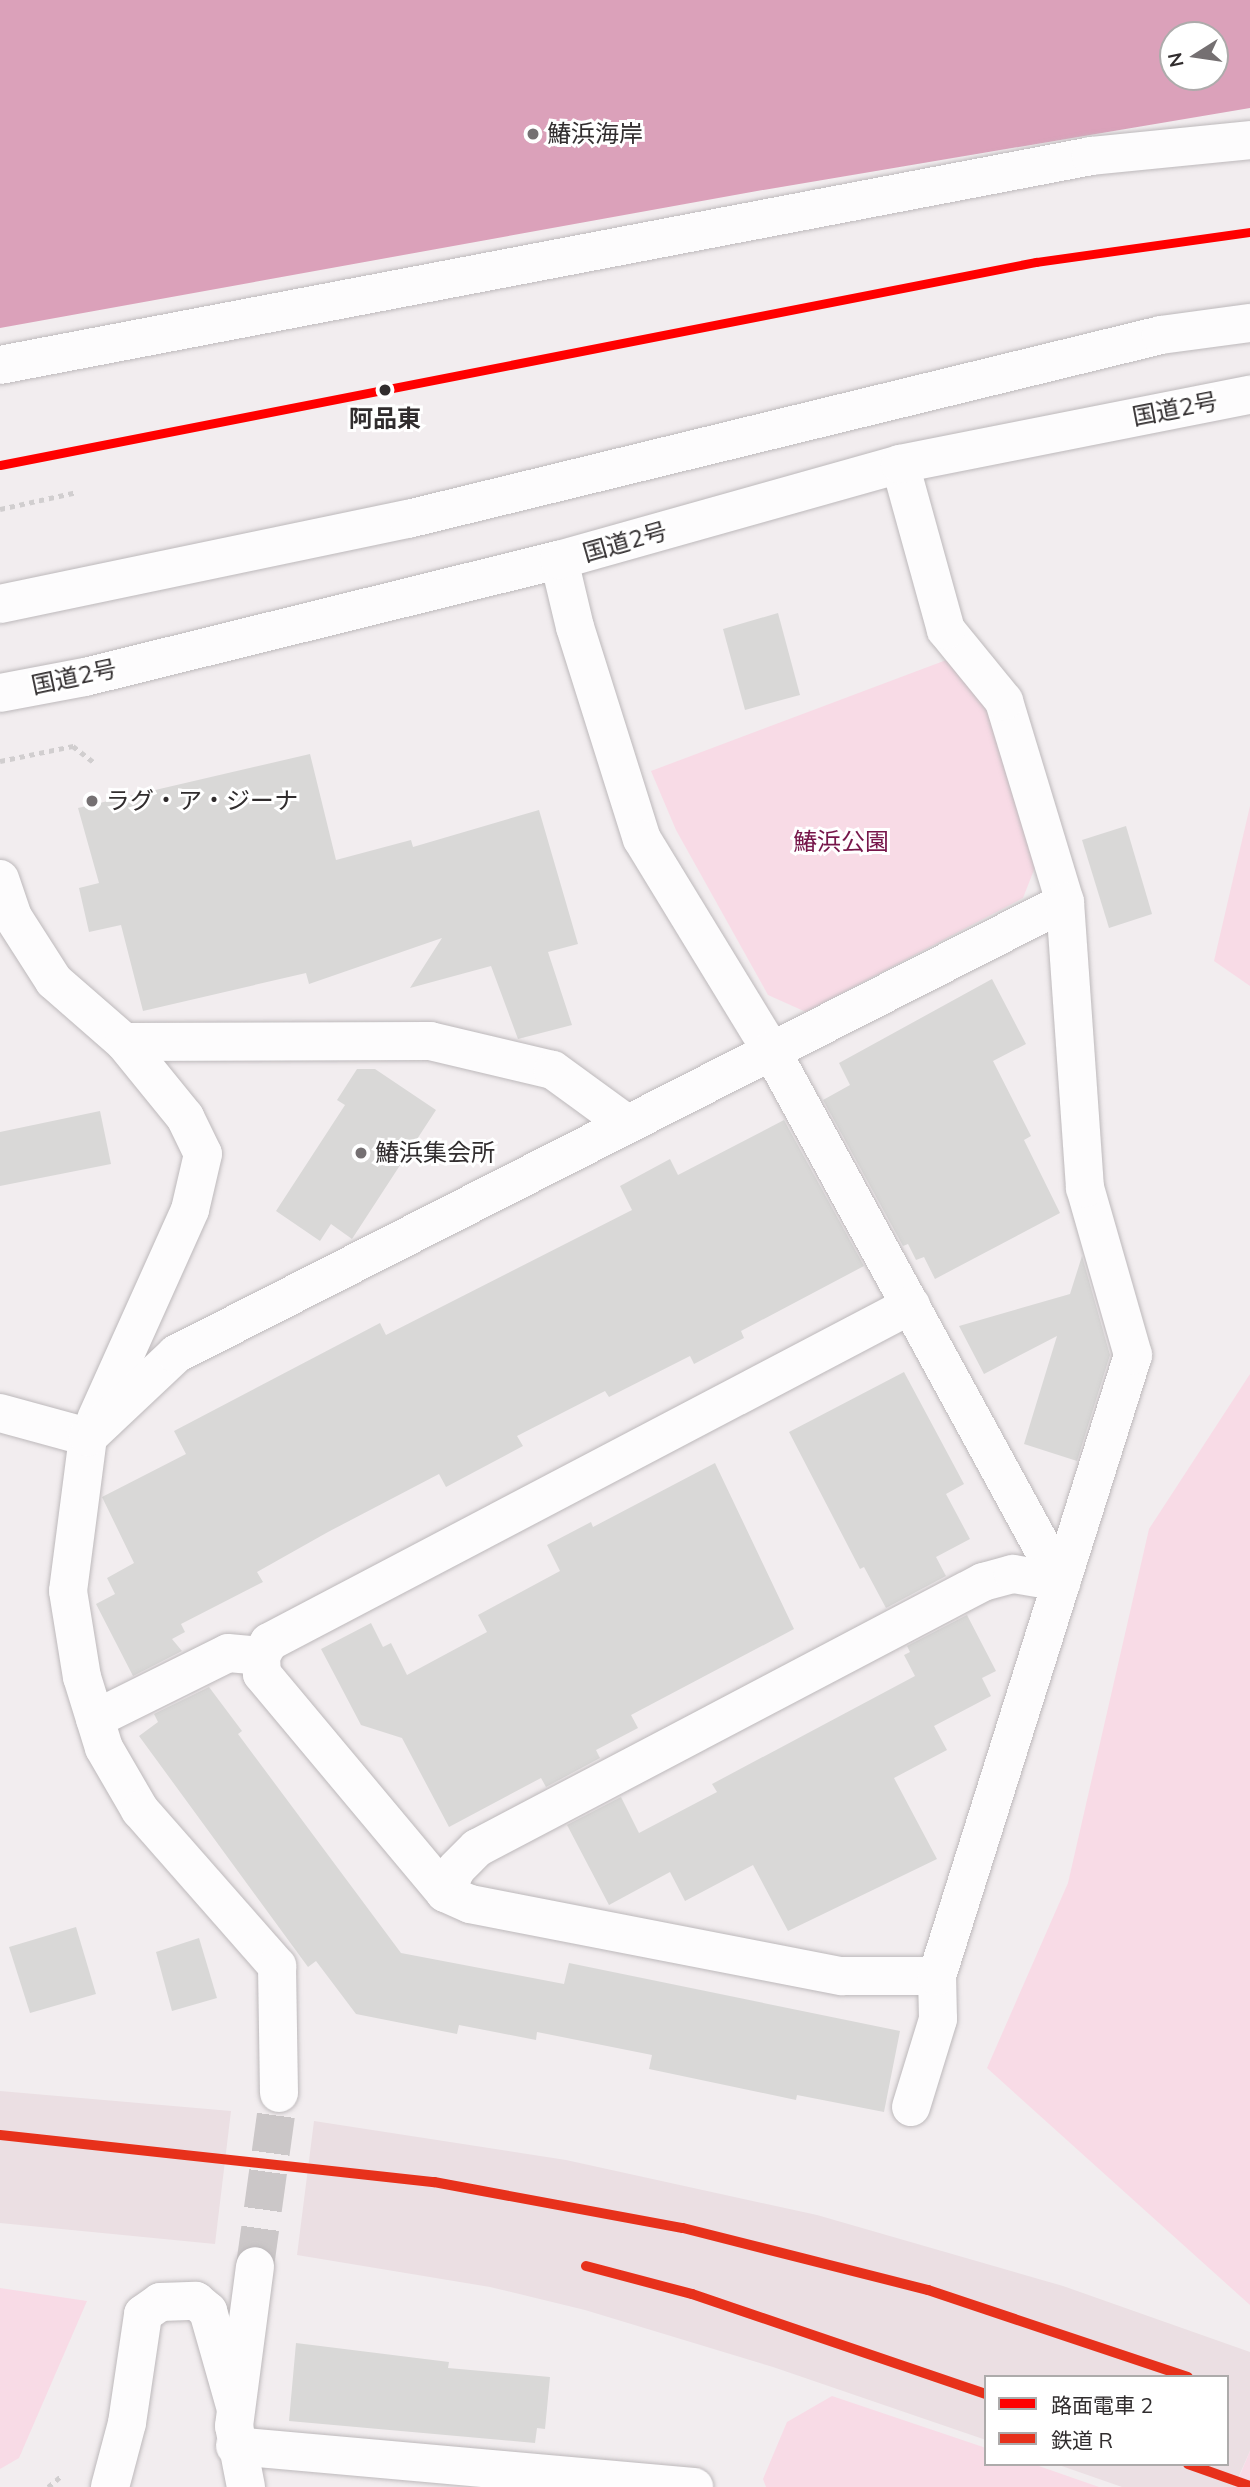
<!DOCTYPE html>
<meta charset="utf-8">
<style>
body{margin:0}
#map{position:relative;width:1250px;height:2487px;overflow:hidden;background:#f2edef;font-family:Mulish,"Noto Sans JP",sans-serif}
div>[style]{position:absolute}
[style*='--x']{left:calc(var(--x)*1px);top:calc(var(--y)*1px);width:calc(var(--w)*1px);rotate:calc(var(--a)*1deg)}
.built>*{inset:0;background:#ebdfe3}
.green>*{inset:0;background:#f8dbe6}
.water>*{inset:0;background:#dba1ba}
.building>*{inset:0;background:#d9d8d7}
.street-tunnel>*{height:38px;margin-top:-19px;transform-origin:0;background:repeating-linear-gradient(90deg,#cbc7c8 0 38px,transparent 0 57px)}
.path>*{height:4.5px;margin-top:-2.25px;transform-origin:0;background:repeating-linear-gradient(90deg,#d1cecf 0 5px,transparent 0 10px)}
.roads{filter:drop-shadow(0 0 2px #bdb9bb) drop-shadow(0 0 2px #bdb9bb)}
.street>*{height:38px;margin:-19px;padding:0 19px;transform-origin:19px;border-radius:19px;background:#fdfcfd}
.highway>*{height:38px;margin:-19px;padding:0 19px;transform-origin:19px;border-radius:19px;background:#fdfcfd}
.rail-1>*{height:10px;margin:-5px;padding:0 5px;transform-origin:5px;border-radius:5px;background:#e7311b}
.tram-1>*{height:9px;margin:-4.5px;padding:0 4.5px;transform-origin:4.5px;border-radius:4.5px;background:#f00}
.dots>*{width:19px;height:19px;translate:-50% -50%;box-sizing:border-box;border:4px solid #fff;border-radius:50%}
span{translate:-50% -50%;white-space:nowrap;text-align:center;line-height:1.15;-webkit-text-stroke:6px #fff;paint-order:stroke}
.poi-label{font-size:24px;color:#312d2e}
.left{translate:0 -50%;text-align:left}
.street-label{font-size:24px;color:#312d2e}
.stop-label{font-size:24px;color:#312d2e;font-weight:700}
.park-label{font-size:24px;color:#76164a}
.legend{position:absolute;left:984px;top:2375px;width:245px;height:91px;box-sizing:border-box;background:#fff;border:2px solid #adabab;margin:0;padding:9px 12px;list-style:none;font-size:21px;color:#312d2e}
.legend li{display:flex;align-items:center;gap:14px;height:35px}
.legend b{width:35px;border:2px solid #adabab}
.north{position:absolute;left:1159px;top:21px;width:70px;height:70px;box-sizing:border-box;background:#fff;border:2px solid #adabab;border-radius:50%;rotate:258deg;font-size:19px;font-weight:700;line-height:28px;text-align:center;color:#312d2e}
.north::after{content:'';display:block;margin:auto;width:24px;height:32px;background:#757072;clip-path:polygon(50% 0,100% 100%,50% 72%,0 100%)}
</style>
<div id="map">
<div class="built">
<i style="clip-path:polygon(0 2091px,231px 2111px,215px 2244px,0 2223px)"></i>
<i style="clip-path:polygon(314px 2121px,566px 2160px,817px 2215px,1063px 2286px,1250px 2352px,1250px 2451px,1234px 2487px,1122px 2487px,1056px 2464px,1227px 2464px,1227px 2377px,986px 2377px,986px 2440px,773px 2367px,585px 2310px,490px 2287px,297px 2255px)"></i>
</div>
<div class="green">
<i style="clip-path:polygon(949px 659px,993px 715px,1039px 857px,1023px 898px,806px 1012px,768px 995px,676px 830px,651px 771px)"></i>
<i style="clip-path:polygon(1250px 806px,1250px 986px,1214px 961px)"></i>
<i style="clip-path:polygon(1250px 1374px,1250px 2305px,987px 2068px,1068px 1883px,1149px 1529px)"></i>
<i style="clip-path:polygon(0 2288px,87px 2301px,19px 2458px,0 2469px)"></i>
<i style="clip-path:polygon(832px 2396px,986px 2448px,986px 2464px,1033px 2464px,1099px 2487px,766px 2487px,763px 2479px,787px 2422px)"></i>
<i style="clip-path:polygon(1250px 2451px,1250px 2487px,1234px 2487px,1237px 2482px)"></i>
</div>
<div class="water">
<i style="clip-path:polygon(evenodd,0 0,1250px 0,1250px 108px,757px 191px,0 328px,0 0,1173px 35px,1215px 35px,1215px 77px,1173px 77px,1173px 35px)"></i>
</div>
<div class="building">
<i style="clip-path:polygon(778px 613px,800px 695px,745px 710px,723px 629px)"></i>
<i style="clip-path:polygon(310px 754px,336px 860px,411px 840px,413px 847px,539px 810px,578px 944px,548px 952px,572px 1025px,518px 1039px,491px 966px,410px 988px,442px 938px,309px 984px,306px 973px,143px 1011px,121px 925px,89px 932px,79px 888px,99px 883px,78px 808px)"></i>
<i style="clip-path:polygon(1126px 826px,1152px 914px,1109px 928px,1082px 840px)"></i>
<i style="clip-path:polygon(992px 979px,1026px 1044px,993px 1061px,1031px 1136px,1024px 1140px,1060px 1213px,935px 1279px,924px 1257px,916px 1260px,908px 1244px,903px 1246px,823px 1100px,850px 1085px,839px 1063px)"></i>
<i style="clip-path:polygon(357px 1069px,375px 1069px,436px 1110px,352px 1239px,331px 1224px,320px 1241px,276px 1211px,345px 1105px,337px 1100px)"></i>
<i style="clip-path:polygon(100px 1111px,111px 1164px,0 1186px,0 1132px)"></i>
<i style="clip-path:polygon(784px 1120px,864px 1266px,741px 1331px,744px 1338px,694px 1364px,690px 1356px,609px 1397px,605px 1391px,517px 1436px,523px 1446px,446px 1487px,439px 1474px,328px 1532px,257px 1572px,263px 1582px,181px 1624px,185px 1632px,172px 1639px,182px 1651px,133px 1676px,96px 1604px,115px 1594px,107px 1578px,134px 1563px,102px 1497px,186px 1454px,174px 1431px,380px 1323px,386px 1335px,632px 1210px,620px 1186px,670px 1159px,678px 1175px)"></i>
<i style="clip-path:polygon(1082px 1256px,1110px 1355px,1077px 1461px,1024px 1444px,1057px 1336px,984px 1374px,959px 1326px,1070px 1294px)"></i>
<i style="clip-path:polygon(904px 1372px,964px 1484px,946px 1494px,970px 1539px,936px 1557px,946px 1576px,886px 1608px,864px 1567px,860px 1569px,789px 1432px)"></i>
<i style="clip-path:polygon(715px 1463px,794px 1629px,631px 1715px,638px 1728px,596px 1750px,600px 1758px,546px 1787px,541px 1778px,449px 1827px,402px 1738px,361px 1725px,321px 1649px,371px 1623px,383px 1647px,391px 1643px,407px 1675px,487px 1632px,478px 1615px,560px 1571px,547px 1545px,591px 1522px,593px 1527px)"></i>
<i style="clip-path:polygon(967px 1615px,996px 1671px,982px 1678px,991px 1696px,934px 1726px,947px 1750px,894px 1778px,937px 1859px,788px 1931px,753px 1865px,685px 1901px,670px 1872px,609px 1905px,567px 1825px,621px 1797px,639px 1833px,717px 1792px,712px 1784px,915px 1676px,904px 1655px,910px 1652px,907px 1646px)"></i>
<i style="clip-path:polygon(209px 1687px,242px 1731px,238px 1734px,401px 1953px,564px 1984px,569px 1963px,900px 2031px,884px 2112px,797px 2095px,796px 2100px,649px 2069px,652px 2055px,537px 2032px,536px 2040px,459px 2025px,457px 2034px,356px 2014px,316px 1961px,308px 1967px,139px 1736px,158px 1722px,154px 1714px)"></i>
<i style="clip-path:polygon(76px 1927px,96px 1994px,30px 2013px,9px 1947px)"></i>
<i style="clip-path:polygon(199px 1938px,217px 1998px,172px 2011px,156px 1952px)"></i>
<i style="clip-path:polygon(296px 2343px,449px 2362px,448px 2368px,550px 2377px,545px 2429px,537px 2428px,535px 2443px,289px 2421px)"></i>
</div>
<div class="street-tunnel">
<i style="--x:255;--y:2266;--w:175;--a:-82.1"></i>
</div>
<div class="path">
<i style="--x:0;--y:509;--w:79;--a:-12.4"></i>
<i style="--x:0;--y:761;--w:75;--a:-11.6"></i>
<i style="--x:73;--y:746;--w:29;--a:38"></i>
<i style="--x:48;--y:2487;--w:16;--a:-40"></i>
</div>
<div class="roads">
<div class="street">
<i style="--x:0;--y:365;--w:1111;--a:-10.84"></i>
<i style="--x:1091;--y:156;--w:160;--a:-5.7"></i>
<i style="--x:559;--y:560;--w:69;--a:76.6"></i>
<i style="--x:575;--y:627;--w:222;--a:72.5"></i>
<i style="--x:642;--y:839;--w:247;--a:58.6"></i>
<i style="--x:771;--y:1050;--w:606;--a:61.4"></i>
<i style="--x:0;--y:879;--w:40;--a:71.1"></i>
<i style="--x:13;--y:917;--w:76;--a:57.4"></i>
<i style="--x:54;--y:981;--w:93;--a:41.1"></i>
<i style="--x:124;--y:1042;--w:97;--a:50.9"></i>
<i style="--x:185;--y:1117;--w:41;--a:64.1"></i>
<i style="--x:203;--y:1154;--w:57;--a:103.1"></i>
<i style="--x:190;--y:1210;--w:229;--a:114.2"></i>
<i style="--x:124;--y:1042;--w:306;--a:-0.2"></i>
<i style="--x:430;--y:1041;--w:126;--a:13.3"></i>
<i style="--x:553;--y:1070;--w:92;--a:36.1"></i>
<i style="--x:911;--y:1305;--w:725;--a:152.3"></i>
<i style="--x:269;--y:1642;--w:16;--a:120"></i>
<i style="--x:261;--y:1656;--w:18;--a:87"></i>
<i style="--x:262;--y:1674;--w:285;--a:50.1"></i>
<i style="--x:445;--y:1893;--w:27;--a:24"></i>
<i style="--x:470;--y:1904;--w:379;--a:11"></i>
<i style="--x:842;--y:1976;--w:95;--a:0"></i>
<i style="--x:0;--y:1413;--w:91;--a:15.3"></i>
<i style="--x:88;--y:1437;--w:155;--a:97.4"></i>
<i style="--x:68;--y:1591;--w:87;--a:80.8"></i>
<i style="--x:82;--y:1677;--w:74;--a:72.8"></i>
<i style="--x:104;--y:1748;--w:72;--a:59.9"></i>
<i style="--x:140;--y:1810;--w:208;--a:48.7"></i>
<i style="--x:277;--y:1966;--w:127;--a:89.1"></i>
<i style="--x:88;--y:1437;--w:121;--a:-43.3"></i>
<i style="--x:176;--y:1354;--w:997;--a:-26.95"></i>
<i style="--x:1065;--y:902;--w:210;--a:-106.9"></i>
<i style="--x:1004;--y:701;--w:92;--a:-129.2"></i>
<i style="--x:946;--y:630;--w:172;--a:-105.5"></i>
<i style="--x:95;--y:1719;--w:148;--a:-26.4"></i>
<i style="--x:228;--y:1653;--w:33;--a:5"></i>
<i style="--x:445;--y:1893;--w:26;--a:-65"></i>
<i style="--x:456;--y:1869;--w:30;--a:-45"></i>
<i style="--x:477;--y:1848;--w:572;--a:-27.73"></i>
<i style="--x:983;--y:1582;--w:31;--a:-15"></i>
<i style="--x:1013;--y:1574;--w:49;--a:9.5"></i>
<i style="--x:911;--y:2107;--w:92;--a:-72.9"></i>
<i style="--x:938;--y:2019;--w:43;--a:-91.3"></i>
<i style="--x:937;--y:1976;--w:651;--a:-72.48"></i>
<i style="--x:1133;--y:1355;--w:174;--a:-106"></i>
<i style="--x:1085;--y:1188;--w:287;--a:-94"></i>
<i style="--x:235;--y:2446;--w:461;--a:5.1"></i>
<i style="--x:110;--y:2487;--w:66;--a:-75.1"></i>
<i style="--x:127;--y:2423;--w:110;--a:-81.6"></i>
<i style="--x:143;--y:2314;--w:21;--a:-35"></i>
<i style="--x:160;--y:2302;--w:36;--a:-2"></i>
<i style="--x:196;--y:2301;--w:16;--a:40"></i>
<i style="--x:208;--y:2311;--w:99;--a:74.1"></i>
<i style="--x:246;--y:2487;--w:62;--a:-101.1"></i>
<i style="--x:234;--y:2426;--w:161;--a:-82.5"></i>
</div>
<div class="highway">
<i style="--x:0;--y:604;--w:417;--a:-11.8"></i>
<i style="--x:408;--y:519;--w:775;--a:-13.73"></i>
<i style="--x:1161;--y:335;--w:90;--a:-7.7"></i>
<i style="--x:0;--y:693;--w:86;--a:-10.7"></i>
<i style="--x:85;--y:677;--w:488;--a:-13.9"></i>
<i style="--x:559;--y:560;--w:354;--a:-15.7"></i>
<i style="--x:900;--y:464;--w:357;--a:-11.2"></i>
</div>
</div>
<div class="rail-1">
<i style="--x:0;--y:2135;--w:437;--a:6.2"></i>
<i style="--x:434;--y:2182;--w:253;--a:10.5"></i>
<i style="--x:683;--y:2228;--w:253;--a:14.2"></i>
<i style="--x:928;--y:2290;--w:274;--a:18.5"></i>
<i style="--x:586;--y:2266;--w:110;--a:14.8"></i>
<i style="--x:692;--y:2294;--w:311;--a:18.8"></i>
<i style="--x:1188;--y:2464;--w:66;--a:19.5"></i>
</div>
<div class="tram-1">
<i style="--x:0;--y:465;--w:1056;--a:-11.09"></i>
<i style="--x:1036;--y:262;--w:216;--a:-8"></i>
</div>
<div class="dots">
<i style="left:533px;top:134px;background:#757072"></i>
<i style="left:385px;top:390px;background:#312d2e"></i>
<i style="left:92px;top:801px;background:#757072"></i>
<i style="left:361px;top:1153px;background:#757072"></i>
</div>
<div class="poi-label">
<span class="left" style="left:547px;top:134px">鰆浜海岸</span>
<span class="left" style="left:106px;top:801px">ラグ・ア・ジーナ</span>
<span class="left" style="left:375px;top:1153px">鰆浜集会所</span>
</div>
<div class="street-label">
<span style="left:1175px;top:409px;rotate:-11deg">国道2号</span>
<span style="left:625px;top:542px;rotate:-16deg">国道2号</span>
<span style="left:74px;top:677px;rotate:-12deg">国道2号</span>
</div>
<div class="stop-label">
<span style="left:385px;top:419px">阿品東</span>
</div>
<div class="park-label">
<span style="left:841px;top:842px">鰆浜公園</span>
</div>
<ul class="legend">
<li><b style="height:9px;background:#f00"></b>路面電車 2</li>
<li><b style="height:9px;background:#e7311b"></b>鉄道 R</li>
</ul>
<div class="north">N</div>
</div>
